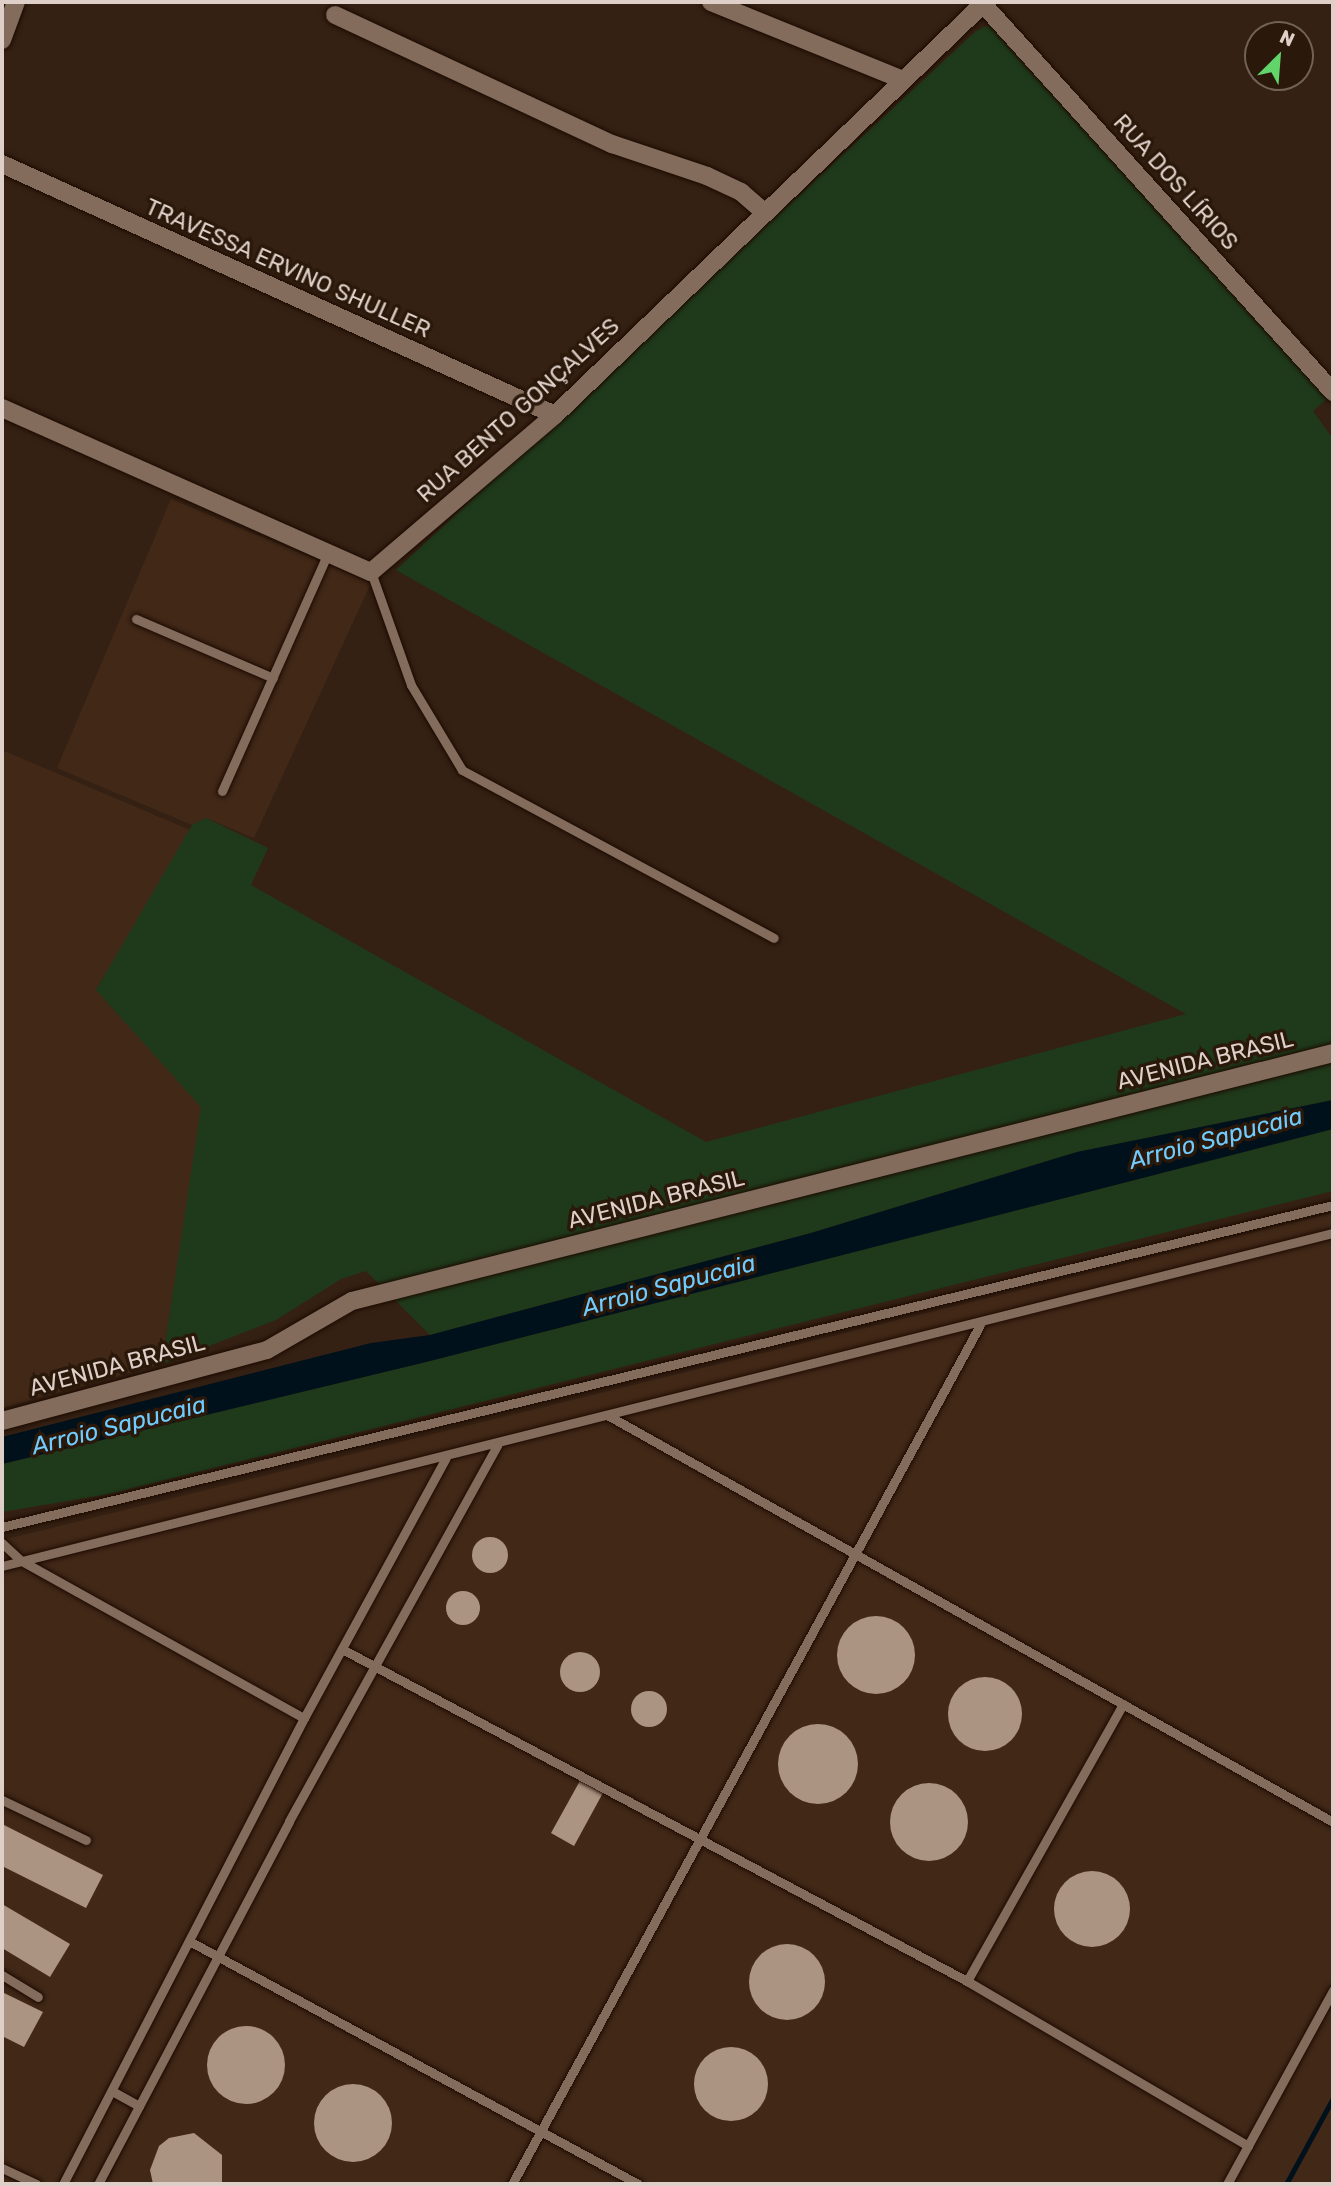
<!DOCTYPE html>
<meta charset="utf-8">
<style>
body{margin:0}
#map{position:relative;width:1335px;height:2186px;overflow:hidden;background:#352113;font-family:Rubik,sans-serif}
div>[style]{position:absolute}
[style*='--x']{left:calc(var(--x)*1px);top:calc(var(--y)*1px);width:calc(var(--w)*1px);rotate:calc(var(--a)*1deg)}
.built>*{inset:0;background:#412817}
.green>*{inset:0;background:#1f3a1b}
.water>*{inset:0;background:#01111b}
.stream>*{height:5px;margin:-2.5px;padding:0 2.5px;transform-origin:2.5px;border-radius:2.5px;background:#01111b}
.building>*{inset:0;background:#ac9483}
.round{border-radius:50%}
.roads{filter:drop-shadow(0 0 2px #1c0a01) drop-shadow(0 0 2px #1c0a01)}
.service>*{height:9px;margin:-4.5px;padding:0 4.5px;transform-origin:4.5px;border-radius:4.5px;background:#836c5c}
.minor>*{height:18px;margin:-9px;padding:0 9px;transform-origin:9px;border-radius:9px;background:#836c5c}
.tertiary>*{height:18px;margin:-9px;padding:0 9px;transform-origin:9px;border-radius:9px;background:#836c5c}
.secondary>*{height:18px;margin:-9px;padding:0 9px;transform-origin:9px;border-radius:9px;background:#836c5c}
span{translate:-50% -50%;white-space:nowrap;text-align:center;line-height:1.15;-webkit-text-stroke:7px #2a180a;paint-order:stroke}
.street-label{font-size:23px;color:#ded0c8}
.water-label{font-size:24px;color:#70ccfe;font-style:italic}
.frame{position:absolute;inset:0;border:4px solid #ded0c8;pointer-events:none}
.north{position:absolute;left:1244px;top:21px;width:70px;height:70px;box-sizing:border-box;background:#2a180a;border:2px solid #726256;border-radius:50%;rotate:25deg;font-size:19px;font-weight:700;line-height:28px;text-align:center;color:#ded0c8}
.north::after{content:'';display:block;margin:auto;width:24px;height:32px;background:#61d46a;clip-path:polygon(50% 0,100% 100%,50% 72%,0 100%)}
</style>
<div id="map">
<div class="built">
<i style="clip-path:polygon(171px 499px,371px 583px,254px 838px,206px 818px,192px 825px,57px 768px)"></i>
<i style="clip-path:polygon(2px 750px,190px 830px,96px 990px,202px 1107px,162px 1364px,2px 1408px)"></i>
<i style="clip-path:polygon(1333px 1213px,1333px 2184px,2px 2184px,2px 1540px)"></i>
</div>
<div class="green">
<i style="clip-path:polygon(989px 25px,1328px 398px,1313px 411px,1333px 439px,1333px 1100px,1077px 1152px,811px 1233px,430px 1335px,366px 1271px,341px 1279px,276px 1320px,162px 1364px,201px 1107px,96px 990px,192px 825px,206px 818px,268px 848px,251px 885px,706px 1142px,1186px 1014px,396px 570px,976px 31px)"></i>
<i style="clip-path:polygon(1333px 1129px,1333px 1191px,109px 1494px,2px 1512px,2px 1464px,426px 1362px)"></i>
</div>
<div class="water">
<i style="clip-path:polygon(1333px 1100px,1333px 1129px,426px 1362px,2px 1464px,2px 1437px,371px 1343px,430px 1335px,811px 1233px,1077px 1152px)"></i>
</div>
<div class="stream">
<i style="--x:1286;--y:2184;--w:98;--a:-61.3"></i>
</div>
<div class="building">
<i class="round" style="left:472px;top:1537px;width:36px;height:36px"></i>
<i class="round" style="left:446px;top:1591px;width:34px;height:34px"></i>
<i class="round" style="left:837px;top:1616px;width:78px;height:78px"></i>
<i class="round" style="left:560px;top:1652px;width:40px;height:40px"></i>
<i class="round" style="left:948px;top:1677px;width:74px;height:74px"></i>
<i class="round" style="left:631px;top:1691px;width:36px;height:36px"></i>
<i class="round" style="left:778px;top:1724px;width:80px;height:80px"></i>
<i style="clip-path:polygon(581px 1779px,604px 1791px,574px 1846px,551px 1833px)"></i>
<i class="round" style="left:890px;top:1783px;width:78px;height:78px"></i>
<i style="clip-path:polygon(2px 1824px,103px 1875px,86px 1908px,2px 1866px)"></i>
<i class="round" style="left:1054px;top:1871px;width:76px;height:76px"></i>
<i style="clip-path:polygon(2px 1904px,70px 1944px,50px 1977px,2px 1948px)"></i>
<i class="round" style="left:749px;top:1944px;width:76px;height:76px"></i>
<i style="clip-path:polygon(2px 1992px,43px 2012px,24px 2047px,2px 2036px)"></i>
<i class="round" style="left:207px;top:2026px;width:78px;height:78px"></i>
<i class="round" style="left:694px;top:2047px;width:74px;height:74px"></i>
<i class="round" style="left:314px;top:2084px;width:78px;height:78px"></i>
<i style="clip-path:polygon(194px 2133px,222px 2155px,222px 2184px,153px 2184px,150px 2170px,159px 2146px,169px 2138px)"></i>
</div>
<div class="roads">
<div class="service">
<i style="--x:371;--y:572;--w:120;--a:70.5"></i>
<i style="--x:411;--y:685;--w:99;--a:59"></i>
<i style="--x:462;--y:770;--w:354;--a:28.3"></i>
<i style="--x:136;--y:619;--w:149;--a:23.3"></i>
<i style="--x:222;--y:791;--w:261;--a:-66"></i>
<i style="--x:609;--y:1416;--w:830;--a:29.28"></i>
<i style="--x:2;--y:1527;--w:1369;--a:-13.6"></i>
<i style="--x:2;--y:1543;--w:25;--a:43"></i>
<i style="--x:20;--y:1560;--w:325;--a:29.1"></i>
<i style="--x:2;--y:1566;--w:1372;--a:-14.05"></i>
<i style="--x:342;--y:1649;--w:708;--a:27.98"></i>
<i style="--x:967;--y:1981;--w:326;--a:30.4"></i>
<i style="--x:2;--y:1800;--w:93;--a:25.5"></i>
<i style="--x:191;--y:1942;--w:508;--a:28.43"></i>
<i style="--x:2;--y:1975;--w:42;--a:31.4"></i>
<i style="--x:967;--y:1981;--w:318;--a:-60.6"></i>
<i style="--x:112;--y:2091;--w:31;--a:29"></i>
<i style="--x:2;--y:2168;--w:38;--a:25"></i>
<i style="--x:63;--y:2184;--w:525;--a:-62.65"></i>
<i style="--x:304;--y:1718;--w:296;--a:-61.4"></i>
<i style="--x:98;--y:2184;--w:410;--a:-62.2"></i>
<i style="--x:289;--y:1821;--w:430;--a:-61"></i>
<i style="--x:512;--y:2184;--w:978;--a:-61.42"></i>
<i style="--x:1227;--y:2184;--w:221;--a:-61.3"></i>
</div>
<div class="minor">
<i style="--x:711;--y:2;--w:207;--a:22.1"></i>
<i style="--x:983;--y:4;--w:523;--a:47.95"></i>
<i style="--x:335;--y:15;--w:306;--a:25"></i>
<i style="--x:612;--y:144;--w:100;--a:18.6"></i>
<i style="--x:707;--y:176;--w:38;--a:25"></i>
<i style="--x:741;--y:192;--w:32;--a:41"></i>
<i style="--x:2;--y:164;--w:607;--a:24.41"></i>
</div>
<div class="tertiary">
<i style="--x:2;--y:40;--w:40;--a:-69.8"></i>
</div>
<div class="secondary">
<i style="--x:2;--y:408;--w:404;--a:24"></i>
<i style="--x:371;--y:572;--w:242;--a:-40.5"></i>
<i style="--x:555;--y:415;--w:596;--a:-43.84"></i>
<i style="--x:2;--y:1421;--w:274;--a:-15"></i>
<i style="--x:267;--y:1350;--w:98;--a:-30"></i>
<i style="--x:352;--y:1301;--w:1012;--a:-14.19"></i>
</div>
</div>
<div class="street-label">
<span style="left:1176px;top:182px;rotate:48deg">RUA DOS LÍRIOS</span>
<span style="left:288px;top:268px;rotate:24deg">TRAVESSA ERVINO SHULLER</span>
<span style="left:518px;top:410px;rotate:-42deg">RUA BENTO GONÇALVES</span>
<span style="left:1205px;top:1060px;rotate:-14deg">AVENIDA BRASIL</span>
<span style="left:656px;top:1199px;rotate:-14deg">AVENIDA BRASIL</span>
<span style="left:117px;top:1365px;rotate:-15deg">AVENIDA BRASIL</span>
</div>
<div class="water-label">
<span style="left:1216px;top:1139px;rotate:-15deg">Arroio Sapucaia</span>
<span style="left:669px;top:1286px;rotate:-15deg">Arroio Sapucaia</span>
<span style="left:119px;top:1426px;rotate:-14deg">Arroio Sapucaia</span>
</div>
<div class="frame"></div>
<div class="north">N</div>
</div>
